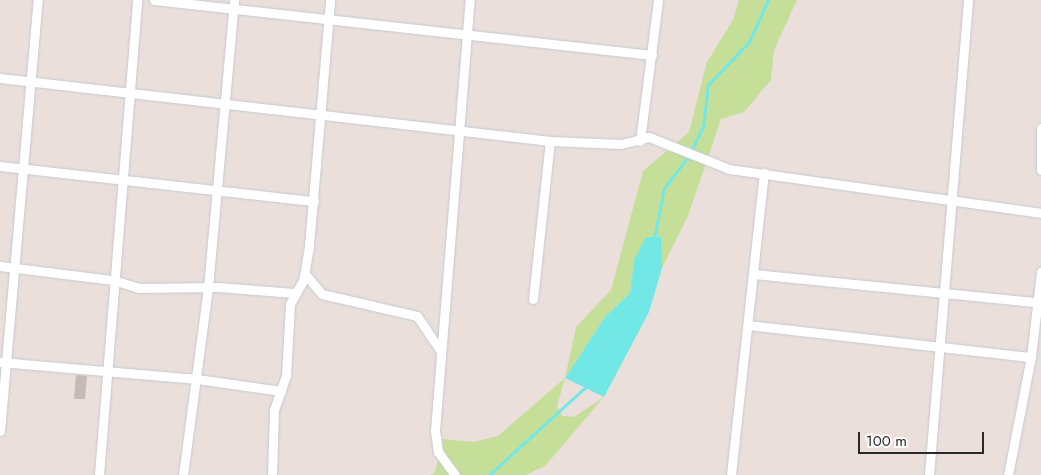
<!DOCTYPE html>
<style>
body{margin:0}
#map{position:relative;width:1041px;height:475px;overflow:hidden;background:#eadfdb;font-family:Jost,sans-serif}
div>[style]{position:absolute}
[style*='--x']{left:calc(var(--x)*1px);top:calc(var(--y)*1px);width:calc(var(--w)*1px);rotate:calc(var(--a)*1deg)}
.green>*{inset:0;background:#c5df99}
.water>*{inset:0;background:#72e8e6}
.stream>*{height:2.5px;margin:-1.25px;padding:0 1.25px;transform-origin:1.25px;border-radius:1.25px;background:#72e8e6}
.building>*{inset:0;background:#c3bbb7}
.roads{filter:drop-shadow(0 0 1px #c3cad2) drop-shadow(0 0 1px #c3cad2)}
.street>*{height:9px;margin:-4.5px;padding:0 4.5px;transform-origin:4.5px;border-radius:4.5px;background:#fff}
span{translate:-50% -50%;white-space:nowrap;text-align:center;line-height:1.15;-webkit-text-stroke:4px #fff;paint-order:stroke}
.scale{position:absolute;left:858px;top:432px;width:126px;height:22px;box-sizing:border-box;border:2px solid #292929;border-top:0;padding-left:6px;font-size:15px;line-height:18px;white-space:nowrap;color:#292929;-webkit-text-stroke:4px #fff;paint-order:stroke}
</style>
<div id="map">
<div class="green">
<i style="clip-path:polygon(739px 0,797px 0,774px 50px,771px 80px,744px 112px,721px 119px,688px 216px,662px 268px,661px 238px,634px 260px,630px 293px,605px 317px,565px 378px,557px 406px,562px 416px,574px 417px,604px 397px,545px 466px,526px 475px,430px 475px,435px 472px,443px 439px,473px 442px,498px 436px,565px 378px,576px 327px,611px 290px,643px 171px,689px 132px,707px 62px,733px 20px)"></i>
</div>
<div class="water">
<i style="clip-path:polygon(646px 237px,661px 237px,662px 268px,649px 312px,604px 397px,565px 378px,605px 317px,630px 293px,634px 260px)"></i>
</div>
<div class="stream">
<i style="--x:691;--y:151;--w:28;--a:-64"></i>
<i style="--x:703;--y:126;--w:41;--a:-83"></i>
<i style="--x:708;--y:85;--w:59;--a:-46.4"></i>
<i style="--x:749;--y:42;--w:46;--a:-65.7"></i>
<i style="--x:654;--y:239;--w:52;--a:-78.9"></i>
<i style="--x:664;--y:188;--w:41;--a:-52"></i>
<i style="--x:489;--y:475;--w:134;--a:-42.3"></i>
</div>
<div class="building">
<i style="clip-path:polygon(76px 375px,87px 376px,85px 399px,74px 399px)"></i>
</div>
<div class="roads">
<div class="street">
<i style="--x:154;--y:0;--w:501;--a:6.3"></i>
<i style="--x:0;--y:78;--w:554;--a:6.53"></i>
<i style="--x:550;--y:141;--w:71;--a:2.4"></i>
<i style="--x:621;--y:144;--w:29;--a:-14"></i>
<i style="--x:649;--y:137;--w:86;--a:21.8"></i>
<i style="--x:729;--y:169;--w:315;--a:8"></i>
<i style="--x:1041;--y:128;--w:42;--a:90"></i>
<i style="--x:640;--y:141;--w:142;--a:-82.7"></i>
<i style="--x:0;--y:166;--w:316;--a:6.4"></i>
<i style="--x:0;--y:266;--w:114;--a:7.1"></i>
<i style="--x:113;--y:280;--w:27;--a:17"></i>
<i style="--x:139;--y:288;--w:79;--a:-0.7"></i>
<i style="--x:218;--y:287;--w:76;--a:4.5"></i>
<i style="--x:305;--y:274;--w:26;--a:50"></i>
<i style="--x:322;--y:294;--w:98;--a:13"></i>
<i style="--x:417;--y:316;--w:41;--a:55.9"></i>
<i style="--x:754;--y:274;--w:284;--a:5.7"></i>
<i style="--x:533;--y:299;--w:159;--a:-83.9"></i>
<i style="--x:748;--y:325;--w:285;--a:6.5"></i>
<i style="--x:0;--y:362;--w:198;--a:4.9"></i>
<i style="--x:197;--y:379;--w:85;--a:8.1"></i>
<i style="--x:0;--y:431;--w:433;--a:-85"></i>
<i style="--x:99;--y:475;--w:477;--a:-85.4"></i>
<i style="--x:183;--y:475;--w:190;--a:-82.4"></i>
<i style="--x:208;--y:287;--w:288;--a:-84.8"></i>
<i style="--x:272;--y:475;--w:65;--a:-88.2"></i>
<i style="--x:274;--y:410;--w:36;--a:-71"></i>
<i style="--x:286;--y:376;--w:72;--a:-86.8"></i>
<i style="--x:290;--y:304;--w:26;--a:-61"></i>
<i style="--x:303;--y:281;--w:36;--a:-80"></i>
<i style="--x:309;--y:246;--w:247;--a:-85.1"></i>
<i style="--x:455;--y:475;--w:29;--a:-126"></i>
<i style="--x:438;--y:452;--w:21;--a:-98"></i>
<i style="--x:435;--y:431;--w:432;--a:-85.4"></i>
<i style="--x:731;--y:475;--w:304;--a:-83.8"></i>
<i style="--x:929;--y:475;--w:477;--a:-85.3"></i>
<i style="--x:1008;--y:475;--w:120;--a:-79"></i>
<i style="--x:1031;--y:357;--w:86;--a:-83.3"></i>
</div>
</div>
<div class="scale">100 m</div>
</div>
